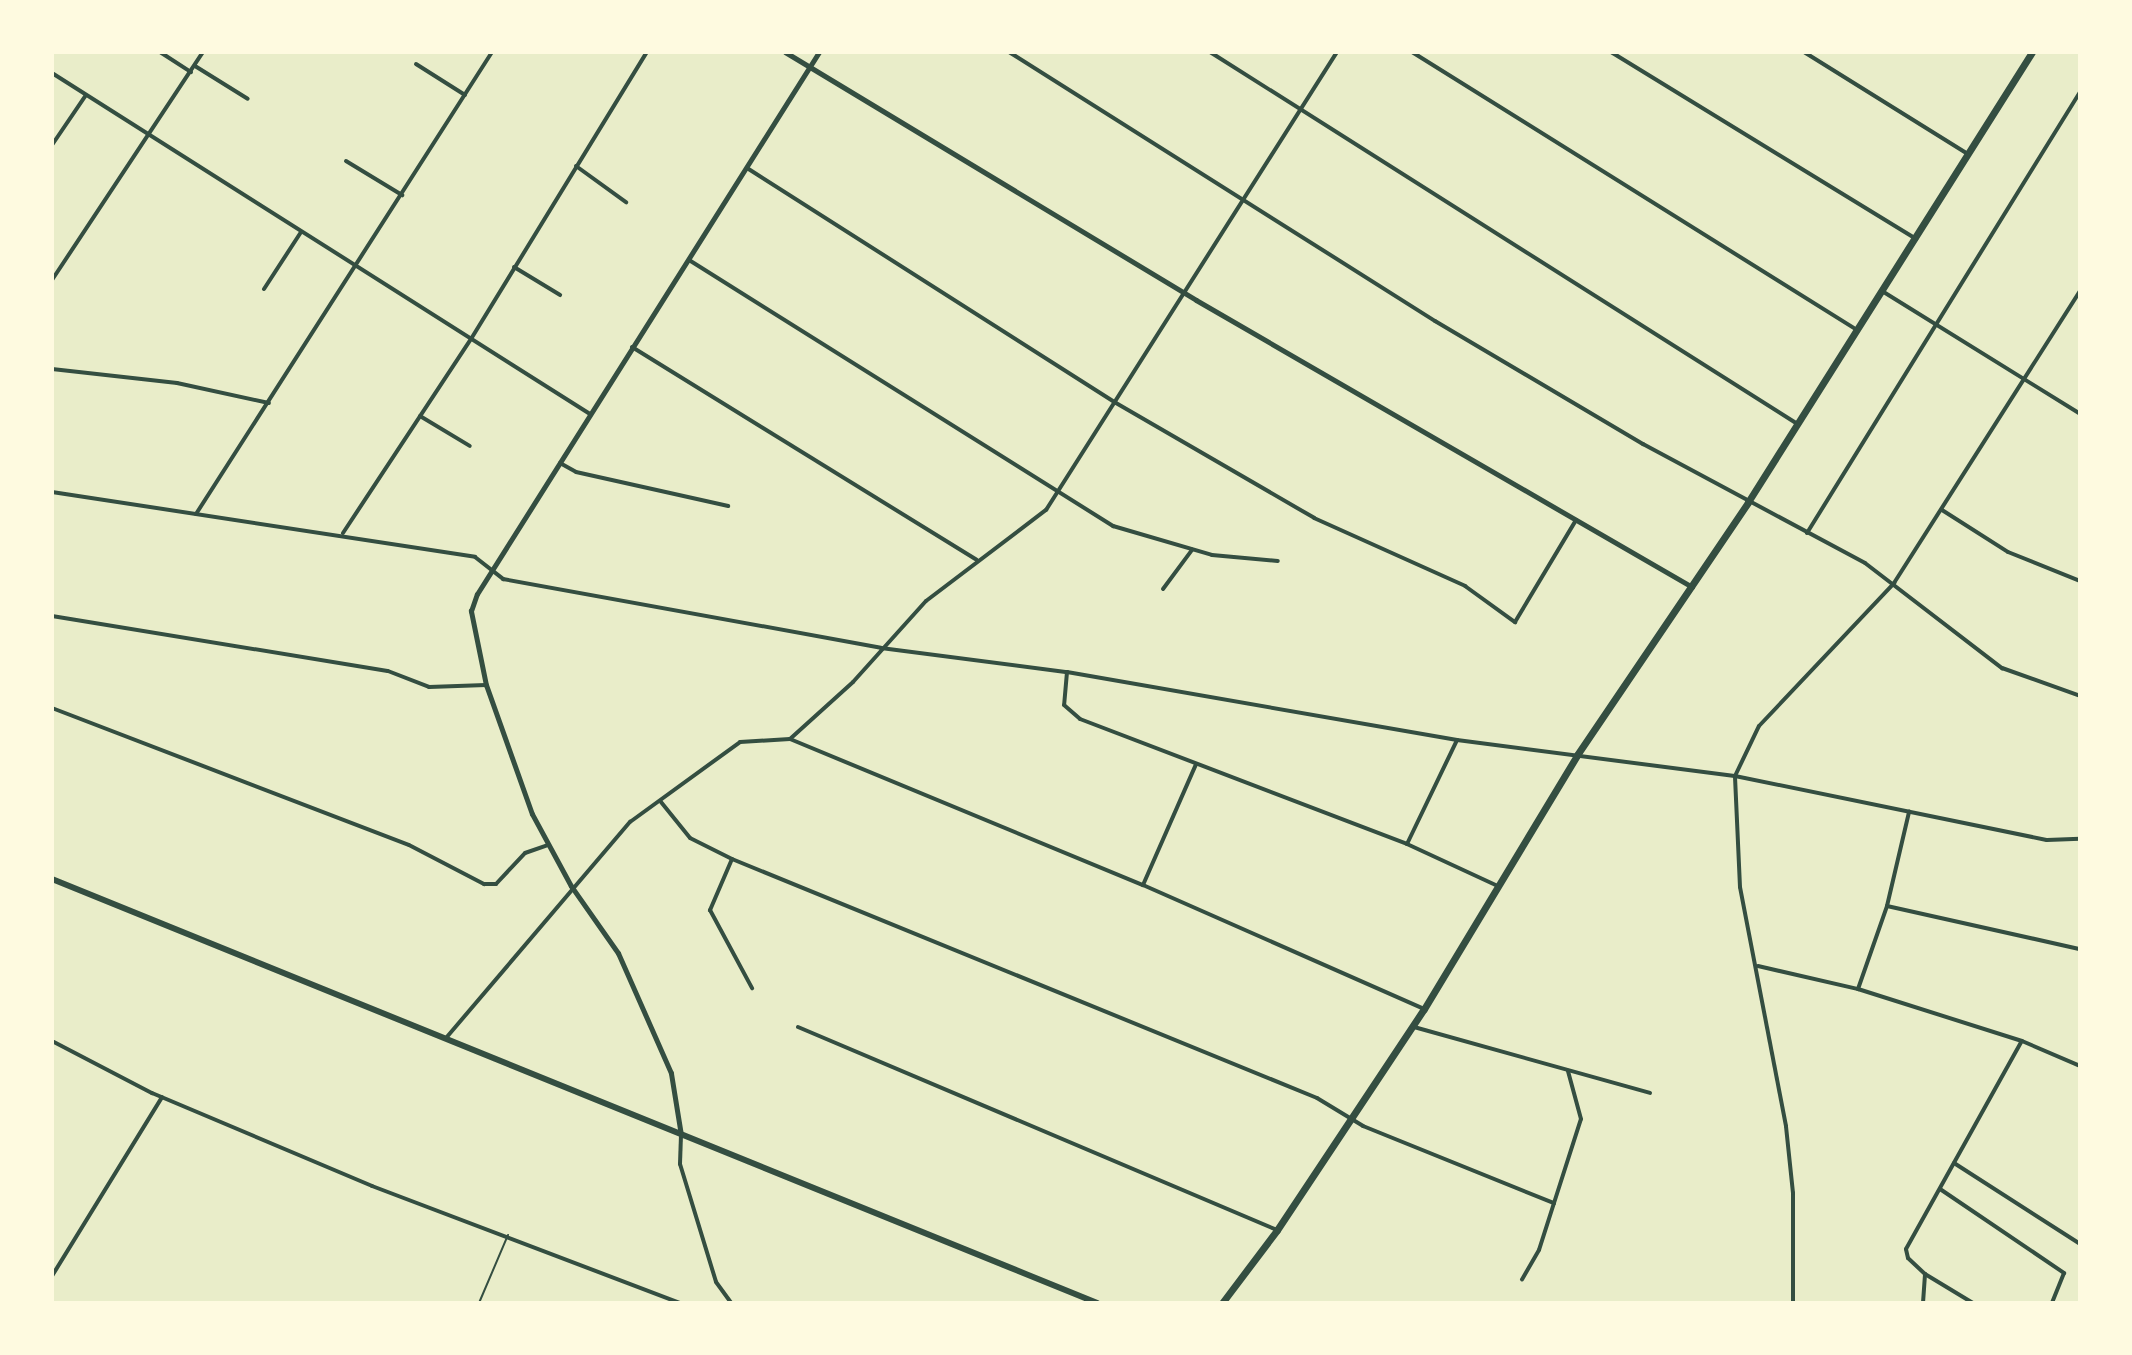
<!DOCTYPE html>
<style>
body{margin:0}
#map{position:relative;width:2132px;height:1355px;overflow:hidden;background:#e9edc9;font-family:Barlow,sans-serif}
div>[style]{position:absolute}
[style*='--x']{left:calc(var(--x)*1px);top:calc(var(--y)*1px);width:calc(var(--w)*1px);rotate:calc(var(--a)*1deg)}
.service>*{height:2px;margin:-1px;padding:0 1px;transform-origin:1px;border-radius:1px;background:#344e41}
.minor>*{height:4px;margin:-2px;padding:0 2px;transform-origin:2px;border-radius:2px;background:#344e41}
.tertiary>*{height:5px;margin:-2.5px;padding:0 2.5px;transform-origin:2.5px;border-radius:2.5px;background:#344e41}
.secondary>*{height:6px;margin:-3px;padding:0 3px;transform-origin:3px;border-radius:3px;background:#344e41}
.primary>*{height:7px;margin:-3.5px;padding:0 3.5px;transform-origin:3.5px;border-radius:3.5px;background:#344e41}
span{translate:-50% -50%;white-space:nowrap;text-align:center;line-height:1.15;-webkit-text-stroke:8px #fefae0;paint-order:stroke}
.frame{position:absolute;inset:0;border:54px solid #fefae0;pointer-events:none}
</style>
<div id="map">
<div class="service">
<i style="--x:479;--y:1303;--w:74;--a:-66.9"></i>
</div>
<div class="minor">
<i style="--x:160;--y:52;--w:37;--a:33"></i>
<i style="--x:1009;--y:52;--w:504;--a:32.27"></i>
<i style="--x:1435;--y:321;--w:242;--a:30.6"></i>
<i style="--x:1643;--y:444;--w:252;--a:28.2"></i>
<i style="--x:1865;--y:563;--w:173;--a:37.5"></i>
<i style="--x:2002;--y:668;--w:83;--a:19.7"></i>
<i style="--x:1210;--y:52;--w:694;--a:32.34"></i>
<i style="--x:1412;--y:52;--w:525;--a:31.99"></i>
<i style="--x:1611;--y:52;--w:358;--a:31.5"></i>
<i style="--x:1804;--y:52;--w:193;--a:31.9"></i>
<i style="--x:416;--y:64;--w:58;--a:32.3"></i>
<i style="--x:195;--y:66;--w:62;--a:31.9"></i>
<i style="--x:52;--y:73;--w:637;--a:32.37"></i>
<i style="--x:52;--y:145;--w:60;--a:-55.8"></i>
<i style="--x:346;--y:161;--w:66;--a:31.3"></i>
<i style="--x:576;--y:166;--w:62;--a:35.8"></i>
<i style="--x:747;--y:168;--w:437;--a:32.5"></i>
<i style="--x:1116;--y:403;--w:229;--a:30.1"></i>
<i style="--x:1314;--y:518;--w:166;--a:24.2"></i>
<i style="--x:1465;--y:586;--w:62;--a:35.8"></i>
<i style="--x:1515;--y:622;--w:119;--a:-59.1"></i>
<i style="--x:689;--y:260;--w:501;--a:32.1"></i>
<i style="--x:1113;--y:526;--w:103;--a:16.3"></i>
<i style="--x:1212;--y:555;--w:66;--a:5.2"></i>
<i style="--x:514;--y:267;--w:54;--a:31.3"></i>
<i style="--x:52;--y:280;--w:273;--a:-56.5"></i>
<i style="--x:264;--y:289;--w:68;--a:-57"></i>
<i style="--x:1882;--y:291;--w:233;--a:31.8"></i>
<i style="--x:632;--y:347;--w:405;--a:31.7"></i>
<i style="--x:52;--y:369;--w:126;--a:6.4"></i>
<i style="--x:177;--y:383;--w:94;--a:12.3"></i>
<i style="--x:420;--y:416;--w:58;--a:31"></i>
<i style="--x:560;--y:463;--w:18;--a:29"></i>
<i style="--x:576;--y:472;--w:156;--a:12.6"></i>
<i style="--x:52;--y:492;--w:428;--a:8.7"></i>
<i style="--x:475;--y:557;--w:36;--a:38"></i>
<i style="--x:503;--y:579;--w:384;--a:10.3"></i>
<i style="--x:881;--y:648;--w:188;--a:7.4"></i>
<i style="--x:1067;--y:672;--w:396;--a:9.9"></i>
<i style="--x:1457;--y:740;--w:280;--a:7.4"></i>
<i style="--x:1735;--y:776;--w:318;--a:11.6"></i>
<i style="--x:2047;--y:840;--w:33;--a:-2"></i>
<i style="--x:1942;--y:510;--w:78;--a:32.5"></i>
<i style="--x:2008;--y:552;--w:78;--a:21.9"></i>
<i style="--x:196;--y:514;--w:549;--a:-57.35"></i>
<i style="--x:343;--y:533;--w:232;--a:-56.6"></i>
<i style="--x:471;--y:339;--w:337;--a:-58.5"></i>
<i style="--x:1807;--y:533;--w:519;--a:-58.24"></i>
<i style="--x:1163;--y:589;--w:49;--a:-53.4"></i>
<i style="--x:52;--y:616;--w:340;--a:9.3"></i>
<i style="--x:388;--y:671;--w:44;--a:21.3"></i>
<i style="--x:429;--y:687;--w:57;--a:-2"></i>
<i style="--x:1067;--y:672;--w:33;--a:95"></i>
<i style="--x:1064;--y:705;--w:21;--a:41"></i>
<i style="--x:1080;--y:719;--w:350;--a:20.9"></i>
<i style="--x:1407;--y:844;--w:100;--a:24.8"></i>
<i style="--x:52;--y:708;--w:382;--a:21"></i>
<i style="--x:409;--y:845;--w:85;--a:27.5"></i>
<i style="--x:484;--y:884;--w:12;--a:0"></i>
<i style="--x:496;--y:884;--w:42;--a:-46.9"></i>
<i style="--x:525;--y:853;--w:24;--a:-19"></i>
<i style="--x:790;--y:739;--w:382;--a:22.5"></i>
<i style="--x:1143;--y:885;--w:307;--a:23.8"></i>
<i style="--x:661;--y:802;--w:46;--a:51.1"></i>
<i style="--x:690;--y:838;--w:47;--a:26.6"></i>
<i style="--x:732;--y:859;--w:632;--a:22.22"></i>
<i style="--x:1317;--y:1098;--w:54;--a:31.3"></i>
<i style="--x:1363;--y:1126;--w:206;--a:22"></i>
<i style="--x:1554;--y:1203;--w:49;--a:107.7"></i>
<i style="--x:1539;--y:1250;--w:34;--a:120"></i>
<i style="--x:1407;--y:844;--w:115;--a:-64.3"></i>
<i style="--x:732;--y:859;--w:56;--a:113.3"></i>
<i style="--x:710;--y:910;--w:89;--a:61.7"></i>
<i style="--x:1143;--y:885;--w:132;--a:-66.3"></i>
<i style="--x:1887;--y:906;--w:198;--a:12.6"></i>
<i style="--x:1758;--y:966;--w:103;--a:13"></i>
<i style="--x:1858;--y:989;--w:172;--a:17.6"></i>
<i style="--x:2022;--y:1041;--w:63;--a:23.3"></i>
<i style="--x:1858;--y:989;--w:88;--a:-70.7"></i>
<i style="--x:1887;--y:906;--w:97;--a:-76.8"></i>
<i style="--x:798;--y:1027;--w:520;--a:22.97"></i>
<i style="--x:1414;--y:1027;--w:245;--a:15.6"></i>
<i style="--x:446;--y:1038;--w:284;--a:-49.6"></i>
<i style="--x:630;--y:822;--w:136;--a:-36"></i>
<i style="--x:740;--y:742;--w:50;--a:-3.4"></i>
<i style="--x:790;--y:739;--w:85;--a:-42.1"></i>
<i style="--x:853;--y:682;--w:109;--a:-48"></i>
<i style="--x:926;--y:601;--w:151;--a:-37.2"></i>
<i style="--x:1046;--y:510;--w:543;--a:-57.57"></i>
<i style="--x:52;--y:1041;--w:113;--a:27.5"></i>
<i style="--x:152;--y:1093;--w:239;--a:22.9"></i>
<i style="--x:372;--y:1186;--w:329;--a:20.8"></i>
<i style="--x:681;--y:1135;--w:29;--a:92"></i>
<i style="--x:680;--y:1164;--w:123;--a:73"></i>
<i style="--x:716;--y:1282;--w:26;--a:54"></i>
<i style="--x:1954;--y:1163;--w:150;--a:32.7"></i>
<i style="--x:1940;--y:1189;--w:150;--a:34.1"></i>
<i style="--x:2064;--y:1273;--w:32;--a:112"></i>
<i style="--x:1554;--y:1203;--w:88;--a:-72.2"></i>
<i style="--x:1581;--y:1119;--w:50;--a:-105.2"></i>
<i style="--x:1925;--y:1274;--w:56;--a:31.1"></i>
<i style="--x:52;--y:1276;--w:210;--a:-58.4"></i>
<i style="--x:1793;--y:1303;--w:110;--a:-90"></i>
<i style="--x:1793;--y:1193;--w:67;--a:-96"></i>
<i style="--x:1786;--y:1126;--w:243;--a:-100.9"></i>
<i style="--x:1740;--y:887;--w:111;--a:-92.6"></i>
<i style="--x:1735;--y:776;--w:55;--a:-64.4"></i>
<i style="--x:1759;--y:726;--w:197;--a:-46.6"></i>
<i style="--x:1894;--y:583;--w:346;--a:-57.5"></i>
<i style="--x:1923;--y:1303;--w:29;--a:-86"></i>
<i style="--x:1925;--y:1274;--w:23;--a:-137"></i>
<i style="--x:1908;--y:1258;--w:9;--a:-103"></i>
<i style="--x:1906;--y:1249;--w:238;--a:-60.9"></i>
</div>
<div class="tertiary">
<i style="--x:785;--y:52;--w:480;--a:31.1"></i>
<i style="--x:1196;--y:300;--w:573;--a:30.05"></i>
<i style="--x:681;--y:1135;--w:63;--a:-99.2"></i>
<i style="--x:671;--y:1073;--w:131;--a:-113.8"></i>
<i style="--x:618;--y:953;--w:82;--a:-125"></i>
<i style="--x:571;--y:886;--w:82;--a:-118.4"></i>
<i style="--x:532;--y:814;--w:137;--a:-109.6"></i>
<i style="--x:486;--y:685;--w:76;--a:-101.5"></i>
<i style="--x:471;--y:611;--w:18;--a:-71"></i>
<i style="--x:477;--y:594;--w:641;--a:-57.75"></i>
</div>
<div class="secondary">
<i style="--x:52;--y:879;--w:1128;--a:22.08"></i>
</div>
<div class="primary">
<i style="--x:1222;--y:1303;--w:91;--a:-53"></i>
<i style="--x:1277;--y:1230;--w:265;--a:-56.4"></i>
<i style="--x:1424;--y:1009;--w:297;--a:-58.9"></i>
<i style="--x:1577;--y:755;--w:305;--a:-55.9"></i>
<i style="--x:1748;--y:502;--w:532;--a:-57.74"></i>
</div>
<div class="frame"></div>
</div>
